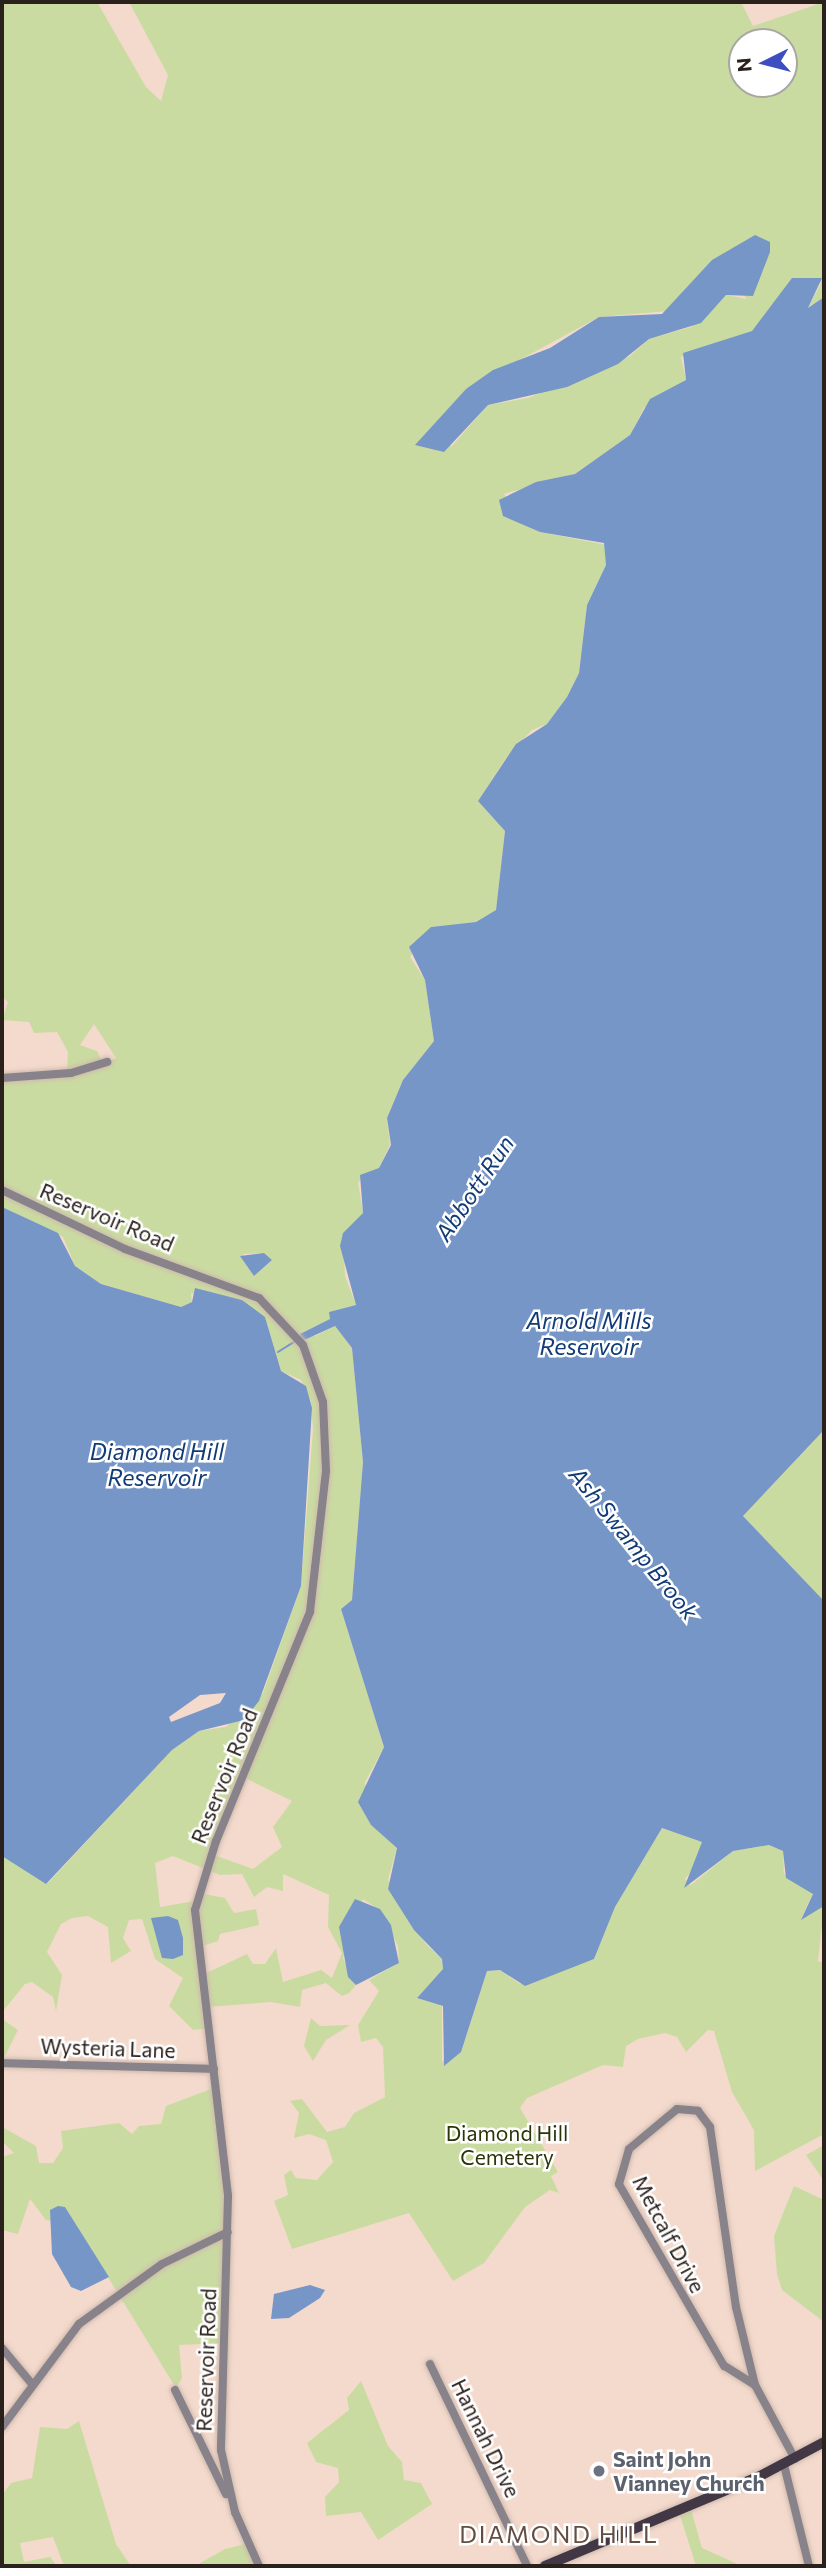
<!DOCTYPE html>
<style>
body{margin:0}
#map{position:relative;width:826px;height:2568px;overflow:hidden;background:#f3dacd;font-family:Commissioner,sans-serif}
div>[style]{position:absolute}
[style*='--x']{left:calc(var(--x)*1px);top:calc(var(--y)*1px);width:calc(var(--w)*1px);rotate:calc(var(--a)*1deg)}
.green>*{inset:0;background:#cadba2}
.water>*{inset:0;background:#7696c7}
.stream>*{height:2px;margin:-1px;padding:0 1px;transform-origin:1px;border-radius:1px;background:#7696c7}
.roads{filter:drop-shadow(0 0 2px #cfb9ad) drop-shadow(0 0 2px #cfb9ad)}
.minor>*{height:8px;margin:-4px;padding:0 4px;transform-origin:4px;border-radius:4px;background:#88828a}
.major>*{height:10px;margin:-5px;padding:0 5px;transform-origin:5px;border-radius:5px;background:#423745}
.dots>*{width:19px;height:19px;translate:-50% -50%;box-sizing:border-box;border:4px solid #fff;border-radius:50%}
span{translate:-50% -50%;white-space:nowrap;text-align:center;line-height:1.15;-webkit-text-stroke:5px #fff;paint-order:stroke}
.street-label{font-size:21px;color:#2a201c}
.park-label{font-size:21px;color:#2a3406}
.worship-label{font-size:21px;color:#5b616d;font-weight:700}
.left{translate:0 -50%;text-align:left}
.water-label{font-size:23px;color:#113b76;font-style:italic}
.quarter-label{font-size:24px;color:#634e44;letter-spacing:2px}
.frame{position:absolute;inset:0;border:4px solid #2a201c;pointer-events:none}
.north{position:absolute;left:728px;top:28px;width:70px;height:70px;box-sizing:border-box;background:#fff;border:2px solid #aaa6a4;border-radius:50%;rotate:264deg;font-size:19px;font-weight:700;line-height:28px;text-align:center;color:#2a201c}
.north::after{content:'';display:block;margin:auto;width:24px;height:32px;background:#3c4ec1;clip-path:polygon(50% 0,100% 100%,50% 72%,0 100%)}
</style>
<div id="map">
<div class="green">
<i style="clip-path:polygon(evenodd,2px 2px,97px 2px,146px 87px,161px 101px,168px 75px,129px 2px,741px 2px,753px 26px,824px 2px,824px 297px,808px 308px,821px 283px,792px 279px,752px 331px,681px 357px,686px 380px,644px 408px,630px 435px,575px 474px,504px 494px,523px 524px,540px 532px,607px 545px,606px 565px,587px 605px,579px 673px,567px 697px,547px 724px,532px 730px,506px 758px,478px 801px,505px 831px,496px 910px,476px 922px,431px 927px,410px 957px,425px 980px,434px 1041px,403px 1080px,387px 1118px,390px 1145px,379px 1168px,358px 1182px,363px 1213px,343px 1233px,345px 1276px,356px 1305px,329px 1312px,331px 1319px,301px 1333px,315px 1336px,335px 1326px,352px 1348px,363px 1462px,352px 1600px,341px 1609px,384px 1747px,365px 1782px,371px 1825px,397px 1847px,388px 1880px,425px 1943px,442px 1959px,443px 1969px,417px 1998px,442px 2006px,442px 2062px,466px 2037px,487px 1971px,500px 1970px,520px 1984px,594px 1959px,615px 1907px,662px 1828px,702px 1842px,699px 1862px,685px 1879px,691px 1885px,733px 1851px,769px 1845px,783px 1851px,784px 1874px,813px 1893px,801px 1919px,824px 1906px,818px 1961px,824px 1963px,824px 2134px,755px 2171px,754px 2130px,732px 2092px,714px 2031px,708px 2030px,686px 2052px,677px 2037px,665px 2033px,638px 2039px,626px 2046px,623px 2067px,603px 2065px,527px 2098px,520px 2108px,558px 2172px,551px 2176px,559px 2193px,550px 2190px,525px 2207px,484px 2263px,453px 2281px,409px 2213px,292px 2249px,274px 2201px,288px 2195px,284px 2175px,291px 2170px,296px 2178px,317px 2180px,333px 2162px,326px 2140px,309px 2134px,294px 2138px,299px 2113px,290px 2101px,302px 2099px,327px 2132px,345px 2127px,354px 2113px,385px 2097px,383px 2047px,376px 2038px,361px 2042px,358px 2025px,379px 1991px,369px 1980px,399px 1963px,398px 1946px,380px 1910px,363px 1899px,343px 1958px,356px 1985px,349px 1993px,342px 1996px,326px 1983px,302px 1990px,300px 2007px,271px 2002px,207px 2007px,208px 2028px,193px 2030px,169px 2006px,183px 1978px,155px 1959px,142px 1919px,129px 1920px,123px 1938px,131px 1951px,111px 1963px,108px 1927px,88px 1916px,72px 1918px,61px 1924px,47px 1952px,62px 1975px,56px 2011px,53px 1997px,32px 1982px,25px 1984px,3px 2011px,2px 2019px,18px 2030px,2px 2062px,2px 1856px,48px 1883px,172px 1750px,199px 1731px,226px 1727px,263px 1693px,301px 1586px,313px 1430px,311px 1402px,301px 1380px,281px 1371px,265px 1317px,191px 1293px,192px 1302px,181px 1307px,101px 1284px,75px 1266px,63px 1237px,2px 1207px,2px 1079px,67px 1072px,68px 1052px,57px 1032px,34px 1033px,29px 1022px,2px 1020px,8px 1002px,2px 997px,2px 2px,742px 42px,784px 42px,784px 84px,742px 84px,742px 42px,2px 2px,712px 260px,747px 299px,726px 295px,691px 327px,649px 339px,630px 356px,528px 398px,488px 405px,451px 447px,449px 408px,466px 389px,599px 317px,669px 311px,712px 260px,2px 2px,94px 1024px,116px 1058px,103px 1064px,97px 1051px,80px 1045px,94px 1024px,2px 2px,264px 1253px,272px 1260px,254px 1276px,243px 1254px,264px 1253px,2px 2px,243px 1777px,292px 1801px,273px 1827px,282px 1847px,253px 1869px,211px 1854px,243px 1777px,2px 2px,173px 1856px,220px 1875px,242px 1874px,254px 1897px,267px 1887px,283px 1891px,283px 1874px,329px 1895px,328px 1927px,342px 1953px,332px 1978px,321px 1970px,283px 1982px,276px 1948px,265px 1964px,253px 1964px,247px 1954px,202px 1975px,199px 1947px,218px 1941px,220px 1934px,259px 1925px,256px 1909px,234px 1913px,225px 1898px,199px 1893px,195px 1901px,160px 1907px,155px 1863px,173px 1856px)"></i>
<i style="clip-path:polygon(824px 1430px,824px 1601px,743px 1516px)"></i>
<i style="clip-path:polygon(311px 2018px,320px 2026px,350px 2025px,326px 2040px,313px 2061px,304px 2046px)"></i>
<i style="clip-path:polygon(216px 2087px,228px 2219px,223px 2343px,179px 2345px,182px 2378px,176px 2388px,65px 2207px,50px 2210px,54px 2221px,46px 2220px,30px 2199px,18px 2234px,2px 2230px,2px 2157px,14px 2153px,2px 2141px,2px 2127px,36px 2146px,39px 2163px,53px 2163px,63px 2148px,61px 2131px,119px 2123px,132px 2134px,139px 2126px,161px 2124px,166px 2106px)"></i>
<i style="clip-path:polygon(824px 2145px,824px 2181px,806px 2155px)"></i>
<i style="clip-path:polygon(794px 2186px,824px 2200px,824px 2322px,782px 2290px,777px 2274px,774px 2236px)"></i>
<i style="clip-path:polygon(361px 2381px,388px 2446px,402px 2462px,404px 2480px,421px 2483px,432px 2504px,378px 2540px,361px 2512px,326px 2516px,325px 2497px,339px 2482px,338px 2468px,316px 2462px,307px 2443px,349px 2410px,347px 2398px)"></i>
<i style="clip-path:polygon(79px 2421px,116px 2544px,131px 2566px,64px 2566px,53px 2537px,20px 2543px,24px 2562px,50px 2557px,57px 2566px,2px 2566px,3px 2494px,11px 2483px,32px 2478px,40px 2427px,67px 2429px)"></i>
<i style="clip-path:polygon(690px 2506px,702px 2548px,742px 2566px,696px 2566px,679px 2512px)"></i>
<i style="clip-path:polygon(250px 2543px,261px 2566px,195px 2566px,225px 2549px)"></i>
</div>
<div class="water">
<i style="clip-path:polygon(755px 235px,770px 242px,770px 252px,753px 296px,726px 295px,701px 323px,649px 339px,618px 364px,567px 387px,488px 405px,444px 452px,415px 445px,466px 389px,493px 370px,550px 348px,599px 317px,662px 314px,712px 260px)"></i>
<i style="clip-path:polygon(792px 278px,822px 278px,808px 308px,824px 297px,824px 1430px,743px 1516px,824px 1601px,824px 1906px,801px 1920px,813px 1894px,786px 1878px,783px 1851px,769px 1845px,733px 1851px,684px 1888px,702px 1842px,662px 1828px,615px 1907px,594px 1959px,525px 1986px,500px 1970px,487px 1971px,461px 2052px,444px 2066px,443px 2006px,417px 1998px,443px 1969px,442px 1959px,414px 1930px,388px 1889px,397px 1848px,371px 1825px,358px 1802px,384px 1747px,341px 1609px,352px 1600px,363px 1462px,352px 1348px,335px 1326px,302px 1341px,300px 1334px,330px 1319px,329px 1312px,356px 1305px,340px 1246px,343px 1233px,363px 1213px,360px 1175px,379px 1168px,391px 1145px,387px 1118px,403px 1080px,434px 1041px,425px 980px,409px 947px,431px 927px,476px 922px,496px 910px,505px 831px,478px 801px,516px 744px,547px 724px,567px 697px,579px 673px,587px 605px,606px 565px,604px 543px,540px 532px,503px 516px,499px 500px,536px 482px,575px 474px,630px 435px,650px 399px,686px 380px,683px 353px,752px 331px)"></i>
<i style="clip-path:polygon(evenodd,2px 1207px,58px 1233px,75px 1266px,101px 1284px,181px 1307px,192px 1302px,195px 1288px,242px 1300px,265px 1317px,281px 1371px,306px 1386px,312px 1408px,301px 1586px,259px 1701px,244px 1720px,199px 1731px,172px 1750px,46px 1884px,2px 1856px,2px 1207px,226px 1693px,220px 1703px,171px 1722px,169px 1717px,200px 1695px,226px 1693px)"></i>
<i style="clip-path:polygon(264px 1253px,272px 1260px,254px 1276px,240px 1256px)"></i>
<i style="clip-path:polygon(355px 1899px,380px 1909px,391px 1925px,399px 1963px,356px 1985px,348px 1977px,339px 1927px)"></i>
<i style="clip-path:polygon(168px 1916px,178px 1920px,183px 1938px,183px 1955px,173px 1959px,162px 1958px,151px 1918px)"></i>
<i style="clip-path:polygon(58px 2206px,65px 2207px,109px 2277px,81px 2291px,71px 2287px,52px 2254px,50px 2210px)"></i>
<i style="clip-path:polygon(310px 2285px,325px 2290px,320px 2298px,289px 2318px,271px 2319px,274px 2294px)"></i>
</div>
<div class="stream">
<i style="--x:278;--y:1352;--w:19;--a:-32"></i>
</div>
<div class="roads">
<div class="minor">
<i style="--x:2;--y:1078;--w:69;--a:-4.1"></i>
<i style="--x:71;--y:1073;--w:38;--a:-17"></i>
<i style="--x:2;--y:1190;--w:136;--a:25.6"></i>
<i style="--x:125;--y:1249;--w:143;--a:20.1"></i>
<i style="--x:259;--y:1298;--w:64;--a:46.9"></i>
<i style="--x:303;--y:1345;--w:60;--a:70.7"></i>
<i style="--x:323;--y:1402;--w:69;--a:87.5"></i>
<i style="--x:326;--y:1471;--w:142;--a:96.5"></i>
<i style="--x:310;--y:1612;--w:248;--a:112.3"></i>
<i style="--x:216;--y:1841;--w:72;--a:106.9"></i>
<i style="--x:195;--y:1910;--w:288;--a:83.4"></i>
<i style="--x:228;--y:2196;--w:254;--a:91.6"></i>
<i style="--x:221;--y:2450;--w:64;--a:77.3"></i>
<i style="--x:235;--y:2512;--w:59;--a:66"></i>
<i style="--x:2;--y:2063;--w:212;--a:1.6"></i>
<i style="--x:677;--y:2109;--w:21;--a:5"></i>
<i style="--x:698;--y:2111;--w:20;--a:53"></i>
<i style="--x:710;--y:2127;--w:182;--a:81.8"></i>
<i style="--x:736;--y:2307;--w:80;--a:76.3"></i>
<i style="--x:755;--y:2385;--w:36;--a:-148"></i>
<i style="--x:724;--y:2366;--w:210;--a:-120"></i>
<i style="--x:619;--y:2184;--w:36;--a:-74"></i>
<i style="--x:629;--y:2149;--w:62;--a:-39.8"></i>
<i style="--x:2;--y:2348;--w:47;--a:50.2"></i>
<i style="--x:430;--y:2364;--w:224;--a:64.3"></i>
<i style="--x:755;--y:2385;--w:84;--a:61.6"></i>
<i style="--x:175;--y:2390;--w:116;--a:63.9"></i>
<i style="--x:2;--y:2427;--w:129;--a:-53.2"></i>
<i style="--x:79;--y:2324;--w:102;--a:-35.9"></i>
<i style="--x:162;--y:2264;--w:73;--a:-25.9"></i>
<i style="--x:784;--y:2465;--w:104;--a:76.1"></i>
</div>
<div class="major">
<i style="--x:545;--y:2566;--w:231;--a:-22.7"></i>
<i style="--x:758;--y:2477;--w:75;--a:-27.9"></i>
</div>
</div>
<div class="dots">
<i style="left:599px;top:2471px;background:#6b7280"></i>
</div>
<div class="street-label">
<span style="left:107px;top:1217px;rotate:23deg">Reservoir Road</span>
<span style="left:224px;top:1776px;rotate:-68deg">Reservoir Road</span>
<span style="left:108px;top:2048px;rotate:2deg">Wysteria Lane</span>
<span style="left:669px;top:2234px;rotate:62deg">Metcalf Drive</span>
<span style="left:206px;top:2360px;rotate:-88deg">Reservoir Road</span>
<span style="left:486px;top:2438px;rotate:64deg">Hannah Drive</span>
</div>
<div class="park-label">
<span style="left:507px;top:2145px">Diamond Hill<br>Cemetery</span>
</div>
<div class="worship-label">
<span class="left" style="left:613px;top:2471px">Saint John<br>Vianney Church</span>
</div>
<div class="water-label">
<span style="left:474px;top:1188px;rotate:-56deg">Abbott Run</span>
<span style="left:589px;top:1333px">Arnold Mills<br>Reservoir</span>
<span style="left:157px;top:1464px">Diamond Hill<br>Reservoir</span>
<span style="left:634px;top:1543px;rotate:51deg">Ash Swamp Brook</span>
</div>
<div class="quarter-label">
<span style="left:559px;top:2534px">DIAMOND HILL</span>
</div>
<div class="frame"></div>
<div class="north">N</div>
</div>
